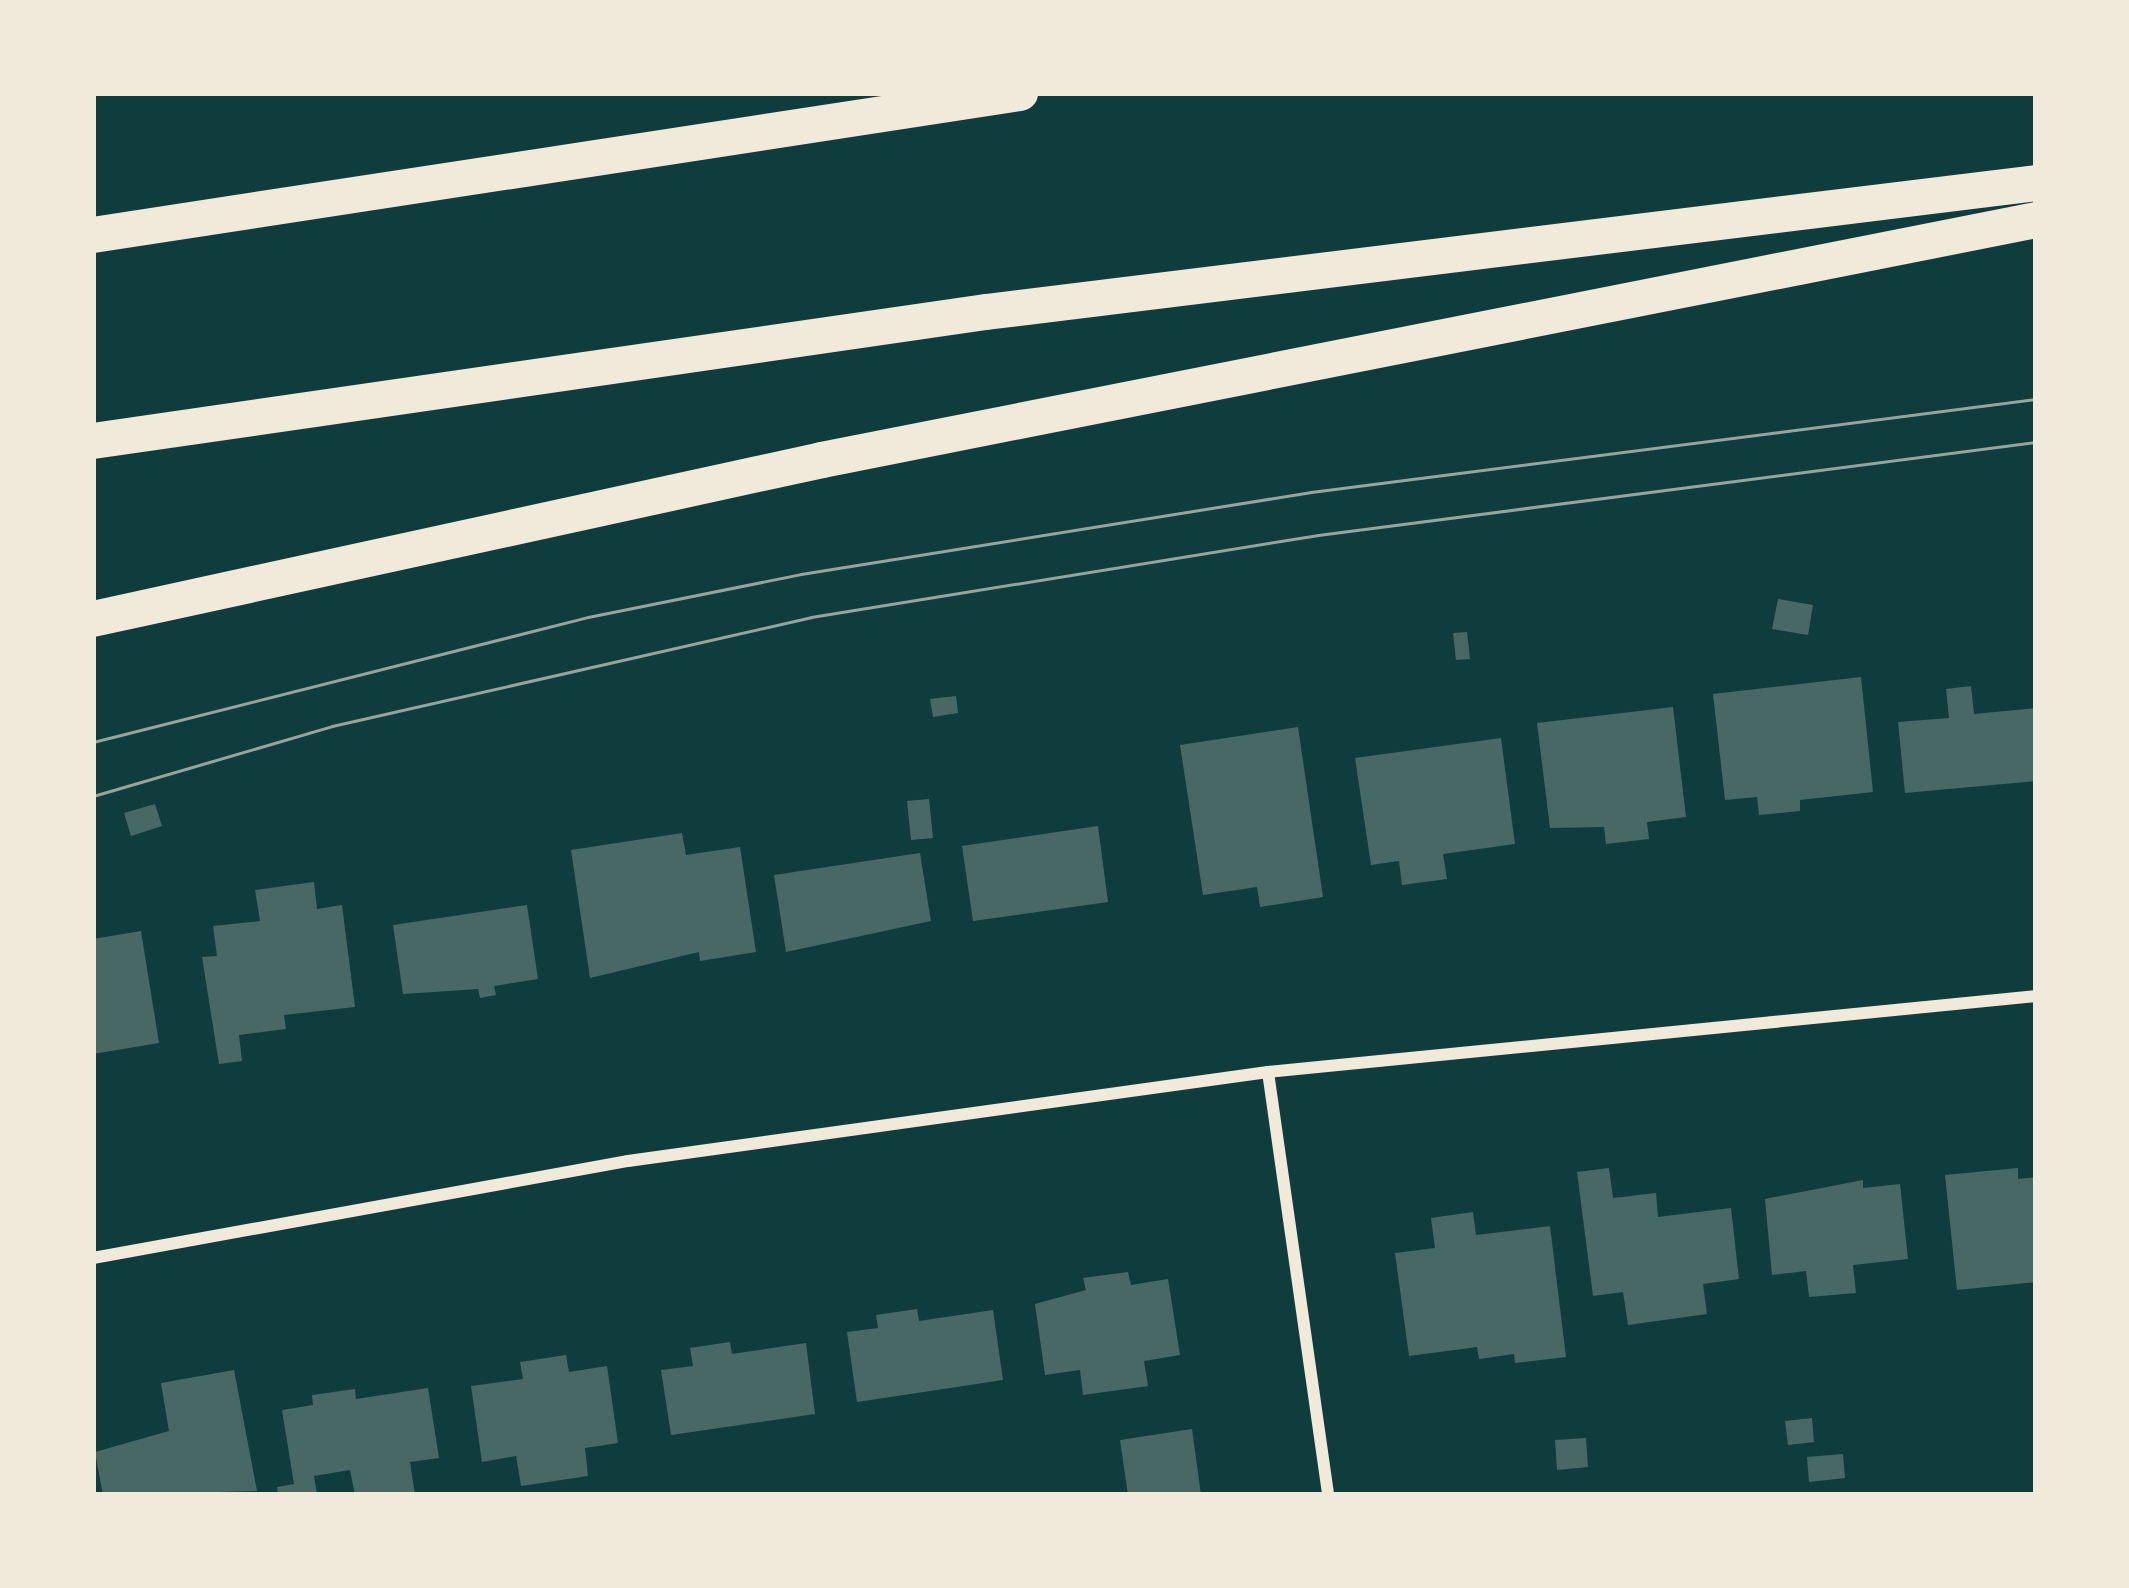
<!DOCTYPE html>
<style>
body{margin:0}
#map{position:relative;width:2129px;height:1588px;overflow:hidden;background:#0f3d3e;font-family:Helvetica,sans-serif}
div>[style]{position:absolute}
[style*='--x']{left:calc(var(--x)*1px);top:calc(var(--y)*1px);width:calc(var(--w)*1px);rotate:calc(var(--a)*1deg)}
.building>*{inset:0;background:#486865}
.minor>*{height:12px;margin:-6px;padding:0 6px;transform-origin:6px;border-radius:6px;background:#f1e9da}
.motorway>*{height:36px;margin:-18px;padding:0 18px;transform-origin:18px;border-radius:18px;background:#f1e9da}
.tram>*{height:3px;margin:-1.5px;padding:0 1.5px;transform-origin:1.5px;border-radius:1.5px;background:#97a49c}
span{translate:-50% -50%;white-space:nowrap;text-align:center;line-height:1.15;-webkit-text-stroke:12px #f1e9da;paint-order:stroke}
.frame{position:absolute;inset:0;border:96px solid #f1e9da;pointer-events:none}
</style>
<div id="map">
<div class="building">
<i style="clip-path:polygon(1778px 599px,1813px 605px,1808px 635px,1772px 629px)"></i>
<i style="clip-path:polygon(1467px 632px,1470px 659px,1456px 660px,1453px 633px)"></i>
<i style="clip-path:polygon(1861px 677px,1873px 792px,1800px 800px,1800px 811px,1759px 815px,1757px 797px,1725px 800px,1713px 694px)"></i>
<i style="clip-path:polygon(1971px 686px,1974px 714px,2036px 708px,2036px 781px,1905px 793px,1898px 722px,1949px 718px,1946px 689px)"></i>
<i style="clip-path:polygon(956px 696px,958px 713px,933px 717px,930px 699px)"></i>
<i style="clip-path:polygon(1673px 707px,1686px 817px,1647px 822px,1649px 839px,1606px 844px,1604px 827px,1550px 828px,1537px 723px)"></i>
<i style="clip-path:polygon(1298px 727px,1323px 897px,1260px 907px,1257px 887px,1203px 895px,1180px 745px)"></i>
<i style="clip-path:polygon(1501px 738px,1515px 844px,1443px 854px,1447px 879px,1402px 885px,1399px 861px,1371px 865px,1355px 758px)"></i>
<i style="clip-path:polygon(929px 799px,933px 838px,911px 840px,907px 801px)"></i>
<i style="clip-path:polygon(155px 804px,162px 826px,131px 836px,124px 813px)"></i>
<i style="clip-path:polygon(1098px 826px,1108px 902px,973px 921px,962px 846px)"></i>
<i style="clip-path:polygon(682px 833px,686px 855px,740px 847px,756px 952px,700px 961px,699px 952px,590px 978px,571px 850px)"></i>
<i style="clip-path:polygon(920px 853px,931px 921px,786px 952px,774px 875px)"></i>
<i style="clip-path:polygon(314px 882px,317px 909px,342px 905px,355px 1007px,284px 1015px,286px 1029px,239px 1035px,242px 1061px,219px 1064px,202px 957px,217px 956px,213px 926px,260px 921px,255px 890px)"></i>
<i style="clip-path:polygon(527px 905px,538px 979px,494px 986px,496px 995px,480px 998px,478px 989px,403px 994px,393px 925px)"></i>
<i style="clip-path:polygon(141px 931px,159px 1043px,93px 1054px,93px 939px)"></i>
<i style="clip-path:polygon(1609px 1168px,1613px 1198px,1656px 1193px,1658px 1217px,1731px 1208px,1739px 1279px,1703px 1284px,1707px 1314px,1628px 1325px,1623px 1292px,1593px 1296px,1577px 1172px)"></i>
<i style="clip-path:polygon(2018px 1168px,2018px 1179px,2036px 1177px,2036px 1282px,1957px 1290px,1945px 1175px)"></i>
<i style="clip-path:polygon(1863px 1180px,1863px 1188px,1900px 1184px,1908px 1259px,1853px 1265px,1856px 1293px,1809px 1297px,1806px 1271px,1772px 1275px,1765px 1199px)"></i>
<i style="clip-path:polygon(1473px 1212px,1476px 1235px,1550px 1226px,1566px 1357px,1515px 1363px,1514px 1354px,1479px 1359px,1477px 1347px,1409px 1356px,1395px 1253px,1435px 1248px,1431px 1218px)"></i>
<i style="clip-path:polygon(1128px 1272px,1131px 1285px,1168px 1279px,1180px 1355px,1144px 1361px,1148px 1386px,1083px 1395px,1080px 1370px,1045px 1375px,1035px 1304px,1086px 1290px,1083px 1278px)"></i>
<i style="clip-path:polygon(917px 1309px,919px 1321px,993px 1310px,1003px 1380px,857px 1402px,847px 1332px,878px 1328px,876px 1315px)"></i>
<i style="clip-path:polygon(730px 1342px,732px 1354px,806px 1343px,815px 1414px,671px 1435px,661px 1370px,693px 1366px,690px 1348px)"></i>
<i style="clip-path:polygon(566px 1355px,569px 1372px,607px 1366px,618px 1443px,585px 1448px,588px 1476px,521px 1486px,516px 1456px,482px 1462px,471px 1386px,523px 1379px,520px 1362px)"></i>
<i style="clip-path:polygon(234px 1370px,257px 1491px,103px 1495px,95px 1452px,169px 1431px,161px 1383px)"></i>
<i style="clip-path:polygon(428px 1388px,439px 1458px,410px 1462px,415px 1495px,355px 1495px,350px 1470px,314px 1476px,317px 1494px,278px 1495px,277px 1487px,294px 1484px,282px 1410px,313px 1405px,312px 1395px,355px 1389px,356px 1399px)"></i>
<i style="clip-path:polygon(1812px 1418px,1814px 1442px,1788px 1445px,1785px 1421px)"></i>
<i style="clip-path:polygon(1192px 1429px,1201px 1495px,1128px 1495px,1120px 1440px)"></i>
<i style="clip-path:polygon(1586px 1438px,1588px 1467px,1557px 1470px,1555px 1440px)"></i>
<i style="clip-path:polygon(1843px 1454px,1845px 1478px,1809px 1482px,1807px 1457px)"></i>
</div>
<div class="minor">
<i style="--x:1268;--y:1072;--w:427;--a:81.9"></i>
<i style="--x:93;--y:1258;--w:544;--a:-10.28"></i>
<i style="--x:628;--y:1161;--w:646;--a:-7.92"></i>
<i style="--x:1268;--y:1072;--w:772;--a:-5.65"></i>
</div>
<div class="motorway">
<i style="--x:93;--y:235;--w:938;--a:-8.71"></i>
<i style="--x:93;--y:441;--w:902;--a:-8.22"></i>
<i style="--x:986;--y:312;--w:1058;--a:-7"></i>
<i style="--x:93;--y:619;--w:746;--a:-12.3"></i>
<i style="--x:822;--y:460;--w:1237;--a:-11.18"></i>
</div>
<div class="tram">
<i style="--x:93;--y:742;--w:511;--a:-14.17"></i>
<i style="--x:588;--y:617;--w:217;--a:-11.4"></i>
<i style="--x:801;--y:574;--w:517;--a:-9.13"></i>
<i style="--x:1311;--y:492;--w:731;--a:-7.31"></i>
<i style="--x:93;--y:796;--w:249;--a:-16.3"></i>
<i style="--x:332;--y:726;--w:491;--a:-12.8"></i>
<i style="--x:811;--y:617;--w:514;--a:-9.19"></i>
<i style="--x:1318;--y:535;--w:724;--a:-7.38"></i>
</div>
<div class="frame"></div>
</div>
